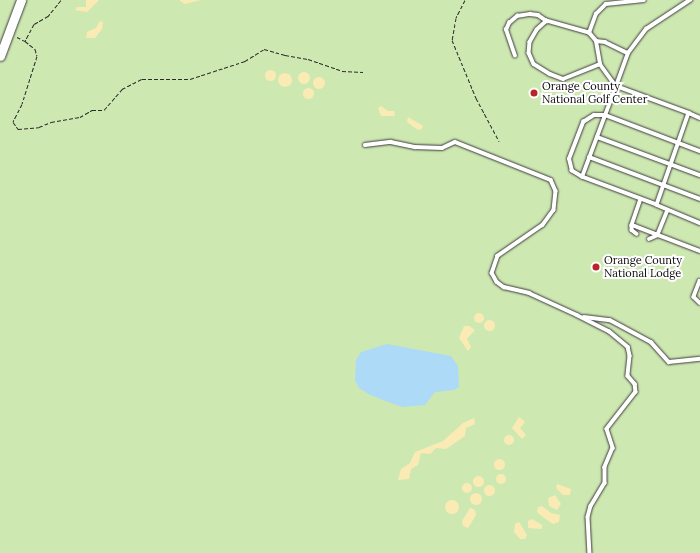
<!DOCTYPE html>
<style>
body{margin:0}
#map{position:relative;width:700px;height:553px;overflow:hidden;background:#fffae7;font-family:Lora,serif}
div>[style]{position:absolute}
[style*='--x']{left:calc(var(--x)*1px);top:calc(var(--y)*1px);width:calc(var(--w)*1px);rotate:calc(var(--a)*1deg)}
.green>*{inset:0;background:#cee8b2}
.sand>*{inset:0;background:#faebb4}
.round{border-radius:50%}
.water>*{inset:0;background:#addaf6}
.path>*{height:1px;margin-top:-0.5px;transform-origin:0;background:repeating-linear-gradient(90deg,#2c2c2c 0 4px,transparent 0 6px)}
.roads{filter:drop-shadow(0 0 1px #3d3d3d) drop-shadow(0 0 1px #3d3d3d)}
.service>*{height:3.5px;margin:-1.75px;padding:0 1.75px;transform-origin:1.75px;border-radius:1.75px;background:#fff}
.tertiary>*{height:9px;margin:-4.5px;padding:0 4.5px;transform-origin:4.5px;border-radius:4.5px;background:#fff}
.dots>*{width:11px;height:11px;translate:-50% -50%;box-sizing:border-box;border:2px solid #fff;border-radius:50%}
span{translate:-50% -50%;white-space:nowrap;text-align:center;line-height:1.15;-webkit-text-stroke:4px #fff;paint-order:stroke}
.poi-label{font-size:11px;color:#0a0a0a}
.left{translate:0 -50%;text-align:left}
</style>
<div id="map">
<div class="green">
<i style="clip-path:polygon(0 0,700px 0,700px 553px,0 553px)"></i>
</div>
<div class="sand">
<i style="clip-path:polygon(86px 0,99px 0,87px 12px,75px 10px,77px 7px,86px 7px)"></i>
<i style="clip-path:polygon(201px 0,185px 4px,180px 1px,180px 0)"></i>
<i style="clip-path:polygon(100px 21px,103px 22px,102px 29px,95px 38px,86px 38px,87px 32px,96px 28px)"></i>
<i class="round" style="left:264.5px;top:69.5px;width:11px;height:11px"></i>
<i class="round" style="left:298px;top:72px;width:12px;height:12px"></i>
<i class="round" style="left:278px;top:73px;width:14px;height:14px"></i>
<i class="round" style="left:313px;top:77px;width:12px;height:12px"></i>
<i class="round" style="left:302.5px;top:87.5px;width:11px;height:11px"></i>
<i style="clip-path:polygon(381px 106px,388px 111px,394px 111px,395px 116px,381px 116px,378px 108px)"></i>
<i style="clip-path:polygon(408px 117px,423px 126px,422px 129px,418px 130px,407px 122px)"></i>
<i class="round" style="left:474px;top:313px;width:10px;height:10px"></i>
<i class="round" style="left:483.5px;top:319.5px;width:11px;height:11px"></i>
<i style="clip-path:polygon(464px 326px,469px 326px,475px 330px,467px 339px,471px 347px,468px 351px,459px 338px)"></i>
<i style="clip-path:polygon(519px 417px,525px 422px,520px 428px,526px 435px,522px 439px,512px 428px)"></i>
<i style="clip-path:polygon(474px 418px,475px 424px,466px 428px,465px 436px,446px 449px,436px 448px,430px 454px,421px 453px,418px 465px,411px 469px,409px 479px,398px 480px,401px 469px,410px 463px,415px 452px,443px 441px,463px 423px)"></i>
<i class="round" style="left:504px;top:435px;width:10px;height:10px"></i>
<i class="round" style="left:493.5px;top:458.5px;width:11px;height:11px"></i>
<i class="round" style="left:496px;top:474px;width:10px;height:10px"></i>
<i class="round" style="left:472.5px;top:475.5px;width:11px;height:11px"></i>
<i class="round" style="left:462px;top:483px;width:10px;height:10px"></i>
<i style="clip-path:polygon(557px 484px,571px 489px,570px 495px,563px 495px,556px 488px)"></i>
<i class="round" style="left:483.5px;top:484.5px;width:11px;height:11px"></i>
<i class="round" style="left:470px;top:493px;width:12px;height:12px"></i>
<i style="clip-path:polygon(555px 495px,561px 504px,557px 510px,549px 506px,548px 498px)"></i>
<i class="round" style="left:445px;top:500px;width:14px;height:14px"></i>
<i style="clip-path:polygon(542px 506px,551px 513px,560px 515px,559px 522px,553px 524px,544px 518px,537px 512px,538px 507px)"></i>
<i style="clip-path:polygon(470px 508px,475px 510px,476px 515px,468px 528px,463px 526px,462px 521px)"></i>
<i style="clip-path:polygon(532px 519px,542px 525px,542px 529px,528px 528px,528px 521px)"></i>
<i style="clip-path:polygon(519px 522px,527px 535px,525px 539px,520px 539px,514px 532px,515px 524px)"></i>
</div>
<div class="water">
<i style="clip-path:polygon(387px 344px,451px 356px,458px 366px,459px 387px,454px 390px,435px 392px,425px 405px,402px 407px,370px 395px,359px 388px,355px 380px,356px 360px,361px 352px)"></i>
</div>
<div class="path">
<i style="--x:61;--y:0;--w:21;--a:129"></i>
<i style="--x:48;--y:16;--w:16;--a:150"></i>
<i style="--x:34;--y:24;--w:19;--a:118"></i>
<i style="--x:25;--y:41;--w:13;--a:39"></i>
<i style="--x:35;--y:49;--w:7;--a:74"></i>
<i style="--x:37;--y:56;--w:50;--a:107.4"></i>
<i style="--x:22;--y:104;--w:20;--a:117"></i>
<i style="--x:13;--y:122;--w:9;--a:54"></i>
<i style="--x:18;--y:129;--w:21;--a:-5"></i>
<i style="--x:39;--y:127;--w:13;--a:-23"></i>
<i style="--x:51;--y:122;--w:29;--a:-10"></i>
<i style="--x:80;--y:117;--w:14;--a:-30"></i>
<i style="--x:92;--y:110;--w:12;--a:0"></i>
<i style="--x:104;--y:110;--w:28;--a:-49"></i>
<i style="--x:122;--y:89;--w:22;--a:-27"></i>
<i style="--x:142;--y:79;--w:48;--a:0"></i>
<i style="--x:190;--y:79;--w:58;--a:-18.1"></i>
<i style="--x:245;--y:61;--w:22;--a:-32"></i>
<i style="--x:264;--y:49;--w:22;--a:16"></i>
<i style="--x:285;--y:55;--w:23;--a:10"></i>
<i style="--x:308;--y:59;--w:36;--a:19"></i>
<i style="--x:342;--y:71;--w:21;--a:3"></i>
<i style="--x:465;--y:0;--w:20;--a:117"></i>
<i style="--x:456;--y:18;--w:22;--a:100"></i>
<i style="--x:452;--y:40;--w:63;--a:67.5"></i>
<i style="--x:476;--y:98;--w:49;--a:61.9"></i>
<i style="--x:17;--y:37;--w:9;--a:27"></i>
</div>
<div class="roads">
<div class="service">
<i style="--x:589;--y:33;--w:20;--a:-70"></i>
<i style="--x:596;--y:14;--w:14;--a:-45"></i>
<i style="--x:606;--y:4;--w:38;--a:-6"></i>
<i style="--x:596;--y:41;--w:9;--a:6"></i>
<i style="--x:605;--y:42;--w:25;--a:26"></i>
<i style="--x:515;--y:56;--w:28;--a:-109"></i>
<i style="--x:506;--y:30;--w:8;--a:-67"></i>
<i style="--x:509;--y:23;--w:11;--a:-41"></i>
<i style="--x:517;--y:16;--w:13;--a:-9"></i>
<i style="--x:530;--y:14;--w:8;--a:7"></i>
<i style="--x:538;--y:15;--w:11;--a:34"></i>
<i style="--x:600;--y:64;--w:23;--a:-100"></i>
<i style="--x:596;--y:41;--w:11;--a:-131"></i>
<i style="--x:589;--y:33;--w:44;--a:-164.1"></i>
<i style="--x:547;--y:21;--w:13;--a:138"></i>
<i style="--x:537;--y:30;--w:14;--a:120"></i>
<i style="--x:530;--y:42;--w:11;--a:95"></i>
<i style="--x:529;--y:53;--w:12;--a:66"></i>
<i style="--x:534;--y:64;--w:19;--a:32"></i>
<i style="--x:550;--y:74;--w:14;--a:21"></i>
<i style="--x:563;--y:79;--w:40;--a:-22"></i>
<i style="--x:600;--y:64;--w:27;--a:54"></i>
<i style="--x:616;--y:86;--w:78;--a:20.3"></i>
<i style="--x:689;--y:113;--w:97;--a:109.2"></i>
<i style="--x:657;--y:205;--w:80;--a:-159.5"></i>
<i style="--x:582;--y:177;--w:97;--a:-69.5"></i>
<i style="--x:616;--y:86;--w:35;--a:-70"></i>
<i style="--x:628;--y:53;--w:30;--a:-53"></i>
<i style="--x:646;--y:29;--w:53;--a:-33.4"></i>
<i style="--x:689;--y:113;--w:12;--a:24"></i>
<i style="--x:597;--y:137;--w:110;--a:20.3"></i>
<i style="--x:365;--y:145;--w:26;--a:-7"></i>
<i style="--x:391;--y:142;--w:25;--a:12"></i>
<i style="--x:415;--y:147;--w:27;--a:2"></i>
<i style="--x:442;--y:148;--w:14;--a:-25"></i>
<i style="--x:455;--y:142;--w:103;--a:21.6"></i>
<i style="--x:551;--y:180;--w:12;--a:66"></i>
<i style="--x:556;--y:191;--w:19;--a:96"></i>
<i style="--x:554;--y:210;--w:19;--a:126"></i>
<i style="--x:543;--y:225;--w:55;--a:145.4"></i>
<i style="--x:498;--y:256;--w:18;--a:109"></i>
<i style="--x:492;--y:273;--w:10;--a:61"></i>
<i style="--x:497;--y:282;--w:9;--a:36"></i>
<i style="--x:504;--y:287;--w:26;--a:13"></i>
<i style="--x:529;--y:293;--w:53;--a:24.6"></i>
<i style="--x:577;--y:315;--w:36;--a:27"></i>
<i style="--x:609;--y:331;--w:25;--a:40"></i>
<i style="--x:628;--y:347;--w:9;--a:77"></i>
<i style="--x:630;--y:356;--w:20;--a:96"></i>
<i style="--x:628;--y:376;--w:11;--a:49"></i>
<i style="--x:635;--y:384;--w:8;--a:83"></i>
<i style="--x:636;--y:392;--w:47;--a:128.1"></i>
<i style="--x:607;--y:429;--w:20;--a:72"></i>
<i style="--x:613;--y:448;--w:21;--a:113"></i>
<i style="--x:605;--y:467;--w:16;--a:90"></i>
<i style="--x:605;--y:483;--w:27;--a:121"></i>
<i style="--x:591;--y:506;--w:11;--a:105"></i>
<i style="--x:588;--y:517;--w:36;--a:87"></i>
<i style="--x:589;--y:157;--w:119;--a:20.7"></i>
<i style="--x:582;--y:177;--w:12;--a:-149"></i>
<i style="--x:572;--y:171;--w:12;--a:-104"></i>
<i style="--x:569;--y:159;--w:40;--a:-69"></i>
<i style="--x:583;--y:122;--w:13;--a:-32"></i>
<i style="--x:594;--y:115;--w:11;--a:0"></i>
<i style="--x:605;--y:115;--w:102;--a:20.8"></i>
<i style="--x:641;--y:199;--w:28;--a:109"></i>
<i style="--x:632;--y:225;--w:28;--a:21"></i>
<i style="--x:657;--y:205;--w:47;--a:22.7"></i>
<i style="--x:668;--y:210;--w:27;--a:112"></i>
<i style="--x:658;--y:235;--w:45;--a:20.9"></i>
<i style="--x:632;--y:225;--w:5;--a:90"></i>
<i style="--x:632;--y:230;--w:6;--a:39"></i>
<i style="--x:649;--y:239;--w:10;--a:-24"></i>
<i style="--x:700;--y:281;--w:17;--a:111"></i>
<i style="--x:694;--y:297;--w:8;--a:45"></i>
<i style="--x:584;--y:317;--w:26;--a:7"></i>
<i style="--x:610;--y:320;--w:47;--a:28.2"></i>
<i style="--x:651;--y:342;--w:27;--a:48"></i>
<i style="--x:669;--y:362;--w:31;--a:-6"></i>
</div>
<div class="tertiary">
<i style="--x:0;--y:56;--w:60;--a:-69.4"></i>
</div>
</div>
<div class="dots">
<i style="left:534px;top:93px;background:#b9232a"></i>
<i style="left:596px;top:267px;background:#b9232a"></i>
</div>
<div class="poi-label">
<span class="left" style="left:542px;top:93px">Orange County<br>National Golf Center</span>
<span class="left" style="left:604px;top:267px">Orange County<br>National Lodge</span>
</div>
</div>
